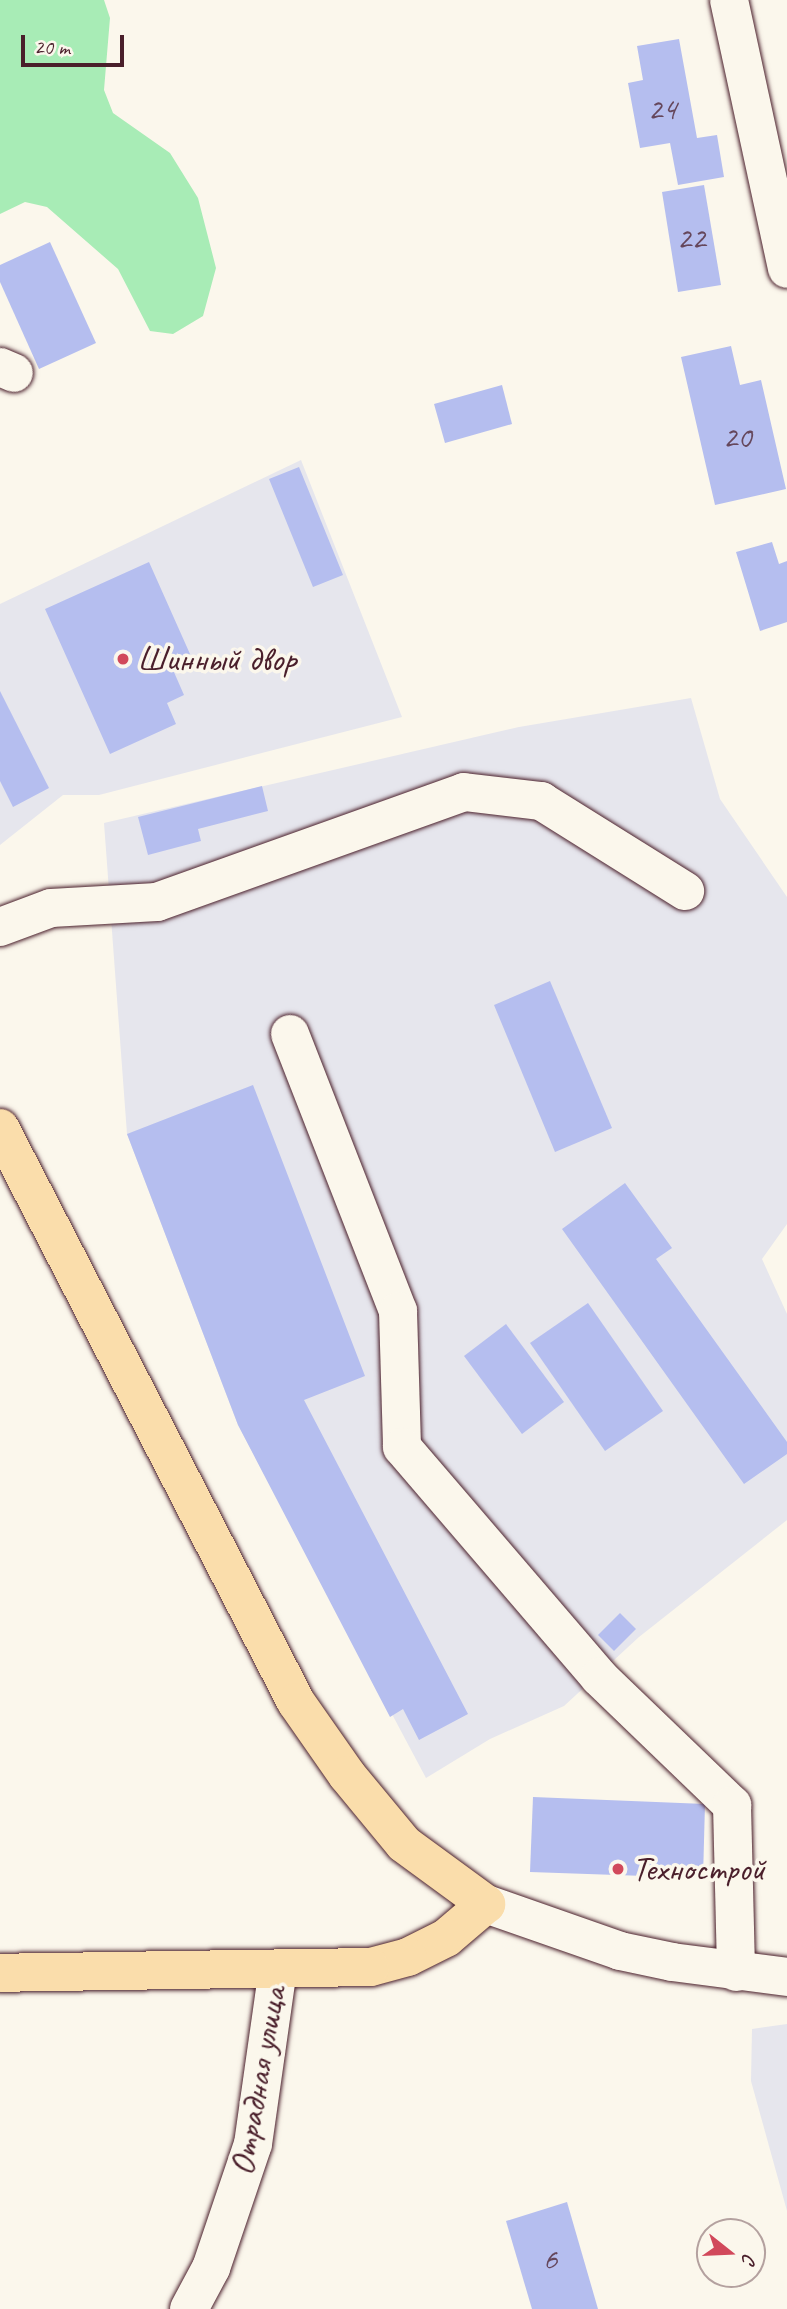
<!DOCTYPE html>
<meta charset="utf-8">
<style>
body{margin:0}
#map{position:relative;width:787px;height:2309px;overflow:hidden;background:#fbf7ec;font-family:Caveat,sans-serif}
div>[style]{position:absolute}
[style*='--x']{left:calc(var(--x)*1px);top:calc(var(--y)*1px);width:calc(var(--w)*1px);rotate:calc(var(--a)*1deg)}
.built>*{inset:0;background:#e6e6ed}
.green>*{inset:0;background:#a8ecb6}
.building>*{inset:0;background:#b5beef}
.roads{filter:drop-shadow(0 0 2px #4a1f2b) drop-shadow(0 0 2px #4a1f2b)}
.minor>*{height:38px;margin:-19px;padding:0 19px;transform-origin:19px;border-radius:19px;background:#fbf7ec}
.major>*{height:38px;margin:-19px;padding:0 19px;transform-origin:19px;border-radius:19px;background:#faddab}
.dots>*{width:19px;height:19px;translate:-50% -50%;box-sizing:border-box;border:4px solid #fbf7ec;border-radius:50%}
span{translate:-50% -50%;white-space:nowrap;text-align:center;line-height:1.15;-webkit-text-stroke:7px #fbf7ec;paint-order:stroke}
.number-label{font-size:32px;color:#65475c}
.number-label span{-webkit-text-stroke-width:0}
.poi-label{font-size:35px;color:#4a1f2b}
.left{translate:0 -50%;text-align:left}
.street-label{font-size:35px;color:#4a1f2b}
.north{position:absolute;left:696px;top:2218px;width:70px;height:70px;box-sizing:border-box;background:#fbf7ec;border:2px solid #b4a19f;border-radius:50%;rotate:108deg;font-size:19px;font-weight:700;line-height:28px;text-align:center;color:#4a1f2b}
.north::after{content:'';display:block;margin:auto;width:24px;height:32px;background:#d1495b;clip-path:polygon(50% 0,100% 100%,50% 72%,0 100%)}
.scale{position:absolute;left:21px;top:35px;width:103px;height:32px;box-sizing:border-box;border:4px solid #4a1f2b;border-top:0;padding-left:9px;font-size:21px;line-height:24px;white-space:nowrap;color:#4a1f2b;-webkit-text-stroke:5px #fbf7ec;paint-order:stroke}
</style>
<div id="map">
<div class="built">
<i style="clip-path:polygon(301px 460px,402px 717px,99px 795px,63px 795px,0 845px,0 604px)"></i>
<i style="clip-path:polygon(691px 698px,720px 799px,787px 897px,787px 1224px,762px 1259px,787px 1314px,787px 1520px,639px 1637px,564px 1706px,490px 1739px,426px 1778px,238px 1425px,127px 1134px,104px 823px,519px 727px)"></i>
<i style="clip-path:polygon(787px 2024px,787px 2211px,751px 2081px,752px 2029px)"></i>
</div>
<div class="green">
<i style="clip-path:polygon(0 0,104px 0,110px 18px,104px 90px,113px 113px,170px 153px,198px 198px,216px 268px,203px 316px,173px 334px,150px 331px,118px 269px,47px 207px,25px 202px,0 214px)"></i>
</div>
<div class="building">
<i style="clip-path:polygon(679px 39px,697px 138px,717px 135px,724px 177px,678px 185px,670px 143px,640px 148px,628px 83px,643px 80px,637px 46px)"></i>
<i style="clip-path:polygon(704px 185px,721px 285px,678px 292px,662px 192px)"></i>
<i style="clip-path:polygon(50px 242px,96px 343px,39px 369px,0 282px,0 265px)"></i>
<i style="clip-path:polygon(731px 346px,740px 385px,761px 380px,786px 489px,715px 505px,681px 357px)"></i>
<i style="clip-path:polygon(502px 385px,512px 424px,445px 443px,434px 404px)"></i>
<i style="clip-path:polygon(299px 467px,343px 575px,313px 587px,269px 479px)"></i>
<i style="clip-path:polygon(772px 542px,779px 564px,787px 561px,787px 622px,760px 631px,736px 552px)"></i>
<i style="clip-path:polygon(149px 562px,190px 654px,170px 663px,184px 695px,167px 703px,176px 724px,110px 754px,45px 609px)"></i>
<i style="clip-path:polygon(0 691px,49px 788px,13px 807px,0 781px)"></i>
<i style="clip-path:polygon(262px 786px,268px 811px,198px 829px,201px 841px,148px 855px,138px 817px)"></i>
<i style="clip-path:polygon(550px 981px,612px 1128px,555px 1152px,494px 1005px)"></i>
<i style="clip-path:polygon(253px 1085px,365px 1376px,304px 1400px,468px 1714px,419px 1740px,403px 1709px,390px 1717px,238px 1425px,127px 1134px)"></i>
<i style="clip-path:polygon(625px 1183px,672px 1248px,656px 1259px,787px 1442px,787px 1454px,744px 1484px,562px 1229px)"></i>
<i style="clip-path:polygon(588px 1303px,663px 1411px,605px 1451px,530px 1343px)"></i>
<i style="clip-path:polygon(506px 1324px,564px 1402px,522px 1434px,464px 1356px)"></i>
<i style="clip-path:polygon(620px 1613px,636px 1629px,614px 1651px,598px 1635px)"></i>
<i style="clip-path:polygon(533px 1797px,705px 1804px,703px 1878px,530px 1872px)"></i>
<i style="clip-path:polygon(567px 2202px,598px 2309px,532px 2309px,506px 2221px)"></i>
</div>
<div class="roads">
<div class="minor">
<i style="--x:729;--y:0;--w:275;--a:77.8"></i>
<i style="--x:0;--y:367;--w:15;--a:23"></i>
<i style="--x:0;--y:927;--w:54;--a:-20.4"></i>
<i style="--x:51;--y:908;--w:106;--a:-3.2"></i>
<i style="--x:157;--y:902;--w:326;--a:-19.7"></i>
<i style="--x:464;--y:792;--w:78;--a:6.7"></i>
<i style="--x:541;--y:801;--w:170;--a:32"></i>
<i style="--x:290;--y:1034;--w:297;--a:68.7"></i>
<i style="--x:398;--y:1311;--w:136;--a:88.3"></i>
<i style="--x:402;--y:1447;--w:303;--a:49.4"></i>
<i style="--x:599;--y:1677;--w:185;--a:43.9"></i>
<i style="--x:732;--y:1805;--w:167;--a:88.6"></i>
<i style="--x:486;--y:1904;--w:142;--a:19.3"></i>
<i style="--x:620;--y:1951;--w:53;--a:11.9"></i>
<i style="--x:672;--y:1962;--w:116;--a:7.4"></i>
<i style="--x:189;--y:2309;--w:47;--a:-61.8"></i>
<i style="--x:211;--y:2268;--w:131;--a:-71.3"></i>
<i style="--x:253;--y:2144;--w:177;--a:-81.9"></i>
</div>
<div class="major">
<i style="--x:0;--y:1128;--w:646;--a:62.72"></i>
<i style="--x:296;--y:1702;--w:89;--a:55.1"></i>
<i style="--x:347;--y:1775;--w:89;--a:50.4"></i>
<i style="--x:404;--y:1844;--w:102;--a:36.2"></i>
<i style="--x:486;--y:1904;--w:52;--a:139.6"></i>
<i style="--x:446;--y:1938;--w:42;--a:153.4"></i>
<i style="--x:408;--y:1957;--w:39;--a:165"></i>
<i style="--x:370;--y:1967;--w:370;--a:179.1"></i>
</div>
</div>
<div class="dots">
<i style="left:123px;top:659px;background:#d1495b"></i>
<i style="left:618px;top:1869px;background:#d1495b"></i>
</div>
<div class="number-label">
<span style="left:662px;top:109px">24</span>
<span style="left:691px;top:238px">22</span>
<span style="left:737px;top:437px">20</span>
<span style="left:550px;top:2259px">6</span>
</div>
<div class="poi-label">
<span class="left" style="left:137px;top:659px">Шинный двор</span>
<span class="left" style="left:632px;top:1869px">Технострой</span>
</div>
<div class="street-label">
<span style="left:258px;top:2081px;rotate:-80deg">Отрадная улица</span>
</div>
<div class="north">С</div>
<div class="scale">20 m</div>
</div>
